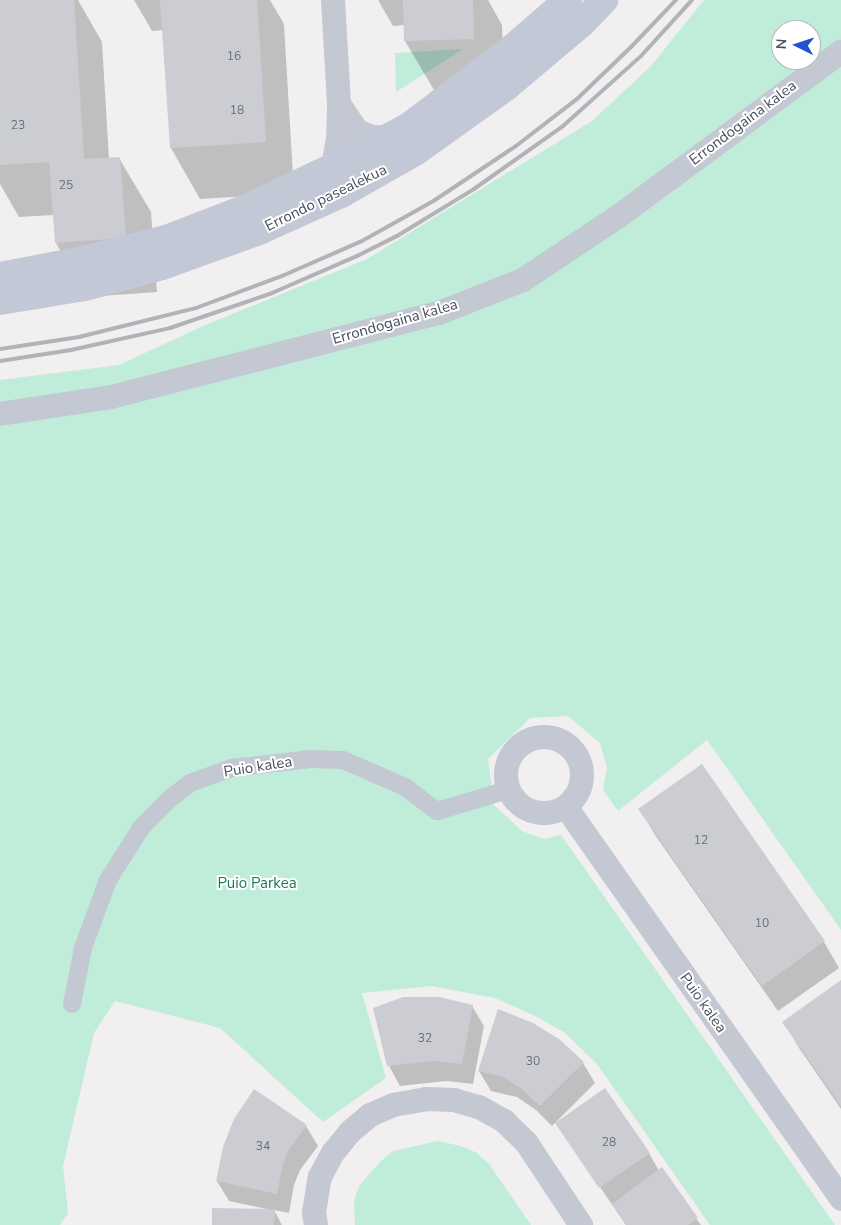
<!DOCTYPE html>
<style>
body{margin:0}
#map{position:relative;width:841px;height:1225px;overflow:hidden;background:#f1efef;font-family:"Nunito Sans",sans-serif}
div>[style]{position:absolute}
[style*='--x']{left:calc(var(--x)*1px);top:calc(var(--y)*1px);width:calc(var(--w)*1px);rotate:calc(var(--a)*1deg)}
.green>*{inset:0;background:#c0ecda}
.shadow>*{inset:0;background:#0003}
.building>*{inset:0;background:#cccdd3}
.pedestrian>*{height:18px;margin:-9px;padding:0 9px;transform-origin:9px;border-radius:9px;background:#c3c8d3}
.minor>*{height:24px;margin:-12px;padding:0 12px;transform-origin:12px;border-radius:12px;background:#c3c8d3}
.minor>.ring{margin:-12px;padding:0;box-sizing:content-box;background:none;border:24px solid #c3c8d3;border-radius:50%}
.secondary>*{height:28px;margin:-14px;padding:0 14px;transform-origin:14px;border-radius:14px;background:#c3c8d6}
.rail>*{height:4px;margin:-2px;padding:0 2px;transform-origin:2px;border-radius:2px;background:#b1b3b9}
span{translate:-50% -50%;white-space:nowrap;text-align:center;line-height:1.15;-webkit-text-stroke:4px #fff;paint-order:stroke}
.number-label{font-size:12px;color:#696e79}
.number-label span{-webkit-text-stroke-width:0}
.street-label{font-size:15px;color:#484e5b}
.park-label{font-size:15px;color:#1d785c}
.north{position:absolute;left:771px;top:20px;width:50px;height:50px;box-sizing:border-box;background:#fff;border:1px solid #b6b8bd;border-radius:50%;rotate:274deg;font-size:14px;font-weight:700;line-height:20px;text-align:center;color:#484e5b}
.north::after{content:'';display:block;margin:auto;width:18px;height:22px;background:#254fd5;clip-path:polygon(50% 0,100% 100%,50% 72%,0 100%)}
</style>
<div id="map">
<div class="green">
<i style="clip-path:polygon(evenodd,704px 0,841px 0,841px 930px,707px 740px,618px 811px,603px 790px,607px 768px,600px 743px,568px 716px,530px 718px,488px 759px,494px 805px,522px 831px,544px 839px,561px 835px,835px 1225px,710px 1225px,597px 1064px,564px 1032px,533px 1015px,495px 998px,431px 986px,362px 993px,386px 1078px,323px 1122px,220px 1028px,115px 1001px,94px 1033px,63px 1166px,68px 1213px,60px 1225px,0 1225px,0 380px,119px 365px,203px 326px,367px 259px,592px 121px,651px 66px,704px 0,781px 30px,811px 30px,811px 60px,781px 60px,781px 30px)"></i>
<i style="clip-path:polygon(463px 49px,396px 92px,395px 53px)"></i>
<i style="clip-path:polygon(438px 1141px,461px 1146px,477px 1153px,489px 1164px,531px 1225px,355px 1225px,354px 1200px,359px 1186px,380px 1162px,393px 1151px)"></i>
</div>
<div class="shadow">
<i style="clip-path:polygon(0 0,78px 0,102px 42px,109px 159px,119px 158px,151px 212px,157px 292px,87px 297px,56px 243px,54px 215px,19px 217px,0 184px)"></i>
<i style="clip-path:polygon(134px 0,270px 0,284px 24px,294px 193px,200px 199px,171px 148px,163px 30px,152px 31px)"></i>
<i style="clip-path:polygon(378px 0,488px 0,502px 25px,505px 93px,437px 95px,405px 41px,405px 25px,393px 26px)"></i>
<i style="clip-path:polygon(701px 766px,824px 942px,839px 968px,778px 1011px,655px 835px,640px 809px)"></i>
<i style="clip-path:polygon(841px 981px,841px 1109px,799px 1048px,784px 1022px)"></i>
<i style="clip-path:polygon(472px 1006px,484px 1026px,473px 1084px,446px 1081px,400px 1086px,389px 1066px)"></i>
<i style="clip-path:polygon(558px 1040px,583px 1063px,595px 1083px,552px 1126px,536px 1110px,517px 1097px,491px 1091px,479px 1071px)"></i>
<i style="clip-path:polygon(557px 1124px,649px 1153px,659px 1171px,701px 1225px,626px 1225px)"></i>
<i style="clip-path:polygon(306px 1126px,318px 1146px,300px 1170px,294px 1185px,289px 1213px,274px 1210px,282px 1225px,213px 1225px,267px 1209px,229px 1201px,217px 1181px)"></i>
</div>
<div class="building">
<i style="clip-path:polygon(0 0,74px 0,84px 159px,120px 157px,126px 238px,55px 243px,49px 162px,0 165px)"></i>
<i style="clip-path:polygon(160px 0,257px 0,266px 142px,170px 148px)"></i>
<i style="clip-path:polygon(403px 0,473px 0,474px 39px,404px 41px)"></i>
<i style="clip-path:polygon(702px 764px,825px 941px,762px 986px,638px 809px)"></i>
<i style="clip-path:polygon(841px 980px,841px 1106px,782px 1022px)"></i>
<i style="clip-path:polygon(403px 997px,439px 997px,473px 1005px,462px 1064px,434px 1061px,387px 1066px,373px 1008px)"></i>
<i style="clip-path:polygon(498px 1009px,533px 1023px,559px 1039px,584px 1062px,540px 1106px,523px 1090px,504px 1077px,478px 1071px)"></i>
<i style="clip-path:polygon(605px 1088px,650px 1153px,599px 1188px,555px 1123px)"></i>
<i style="clip-path:polygon(254px 1089px,307px 1125px,289px 1149px,283px 1164px,277px 1194px,216px 1181px,223px 1147px,234px 1119px)"></i>
<i style="clip-path:polygon(662px 1167px,698px 1218px,688px 1225px,627px 1225px,612px 1204px)"></i>
<i style="clip-path:polygon(212px 1208px,275px 1209px,274px 1225px,212px 1225px)"></i>
</div>
<div class="pedestrian">
<i style="--x:72;--y:1004;--w:57;--a:-78.9"></i>
<i style="--x:83;--y:948;--w:72;--a:-69.8"></i>
<i style="--x:108;--y:880;--w:62;--a:-57.6"></i>
<i style="--x:141;--y:828;--w:37;--a:-46"></i>
<i style="--x:167;--y:801;--w:29;--a:-38"></i>
<i style="--x:190;--y:783;--w:45;--a:-19.7"></i>
<i style="--x:232;--y:768;--w:80;--a:-6.5"></i>
<i style="--x:311;--y:759;--w:32;--a:2"></i>
<i style="--x:343;--y:760;--w:68;--a:23.5"></i>
<i style="--x:405;--y:787;--w:40;--a:37"></i>
<i style="--x:437;--y:811;--w:74;--a:-16.5"></i>
</div>
<div class="minor">
<i style="--x:339;--y:104;--w:32;--a:56"></i>
<i style="--x:357;--y:131;--w:17;--a:21"></i>
<i style="--x:373;--y:137;--w:18;--a:3"></i>
<i style="--x:333;--y:167;--w:28;--a:-80"></i>
<i style="--x:338;--y:139;--w:35;--a:-88"></i>
<i style="--x:339;--y:104;--w:104;--a:-93.3"></i>
<i style="--x:0;--y:414;--w:112;--a:-8.7"></i>
<i style="--x:111;--y:397;--w:339;--a:-14.4"></i>
<i style="--x:439;--y:313;--w:90;--a:-21.4"></i>
<i style="--x:523;--y:280;--w:115;--a:-33.7"></i>
<i style="--x:619;--y:216;--w:276;--a:-36.5"></i>
<i class="ring" style="left:506px;top:737px;width:52px;height:52px"></i>
<i style="--x:566;--y:807;--w:479;--a:54.9"></i>
<i style="--x:316;--y:1225;--w:12;--a:-99"></i>
<i style="--x:314;--y:1213;--w:36;--a:-81"></i>
<i style="--x:320;--y:1177;--w:27;--a:-62"></i>
<i style="--x:333;--y:1153;--w:27;--a:-51"></i>
<i style="--x:350;--y:1132;--w:26;--a:-40"></i>
<i style="--x:370;--y:1115;--w:25;--a:-23"></i>
<i style="--x:393;--y:1105;--w:34;--a:-10"></i>
<i style="--x:426;--y:1099;--w:28;--a:2"></i>
<i style="--x:454;--y:1100;--w:26;--a:16"></i>
<i style="--x:479;--y:1107;--w:29;--a:29"></i>
<i style="--x:504;--y:1121;--w:30;--a:44"></i>
<i style="--x:526;--y:1142;--w:100;--a:56.5"></i>
</div>
<div class="secondary">
<i style="--x:0;--y:276;--w:85;--a:-10.9"></i>
<i style="--x:83;--y:260;--w:86;--a:-14.2"></i>
<i style="--x:166;--y:239;--w:89;--a:-21.1"></i>
<i style="--x:249;--y:207;--w:93;--a:-25.5"></i>
<i style="--x:333;--y:167;--w:85;--a:-28.1"></i>
<i style="--x:408;--y:127;--w:128;--a:-37"></i>
<i style="--x:510;--y:50;--w:77;--a:-40.8"></i>
<i style="--x:0;--y:301;--w:86;--a:-9.4"></i>
<i style="--x:85;--y:287;--w:80;--a:-15.3"></i>
<i style="--x:162;--y:266;--w:103;--a:-19.8"></i>
<i style="--x:259;--y:231;--w:90;--a:-24.3"></i>
<i style="--x:341;--y:194;--w:85;--a:-29.6"></i>
<i style="--x:415;--y:152;--w:112;--a:-35.5"></i>
<i style="--x:506;--y:87;--w:99;--a:-40.1"></i>
<i style="--x:582;--y:23;--w:32;--a:-46"></i>
</div>
<div class="rail">
<i style="--x:0;--y:349;--w:80;--a:-8.6"></i>
<i style="--x:79;--y:337;--w:121;--a:-13.9"></i>
<i style="--x:196;--y:308;--w:92;--a:-20.4"></i>
<i style="--x:282;--y:276;--w:87;--a:-23.6"></i>
<i style="--x:362;--y:241;--w:84;--a:-29.3"></i>
<i style="--x:435;--y:200;--w:97;--a:-33.7"></i>
<i style="--x:516;--y:146;--w:78;--a:-37.7"></i>
<i style="--x:578;--y:98;--w:75;--a:-43.9"></i>
<i style="--x:632;--y:46;--w:64;--a:-46.3"></i>
<i style="--x:0;--y:361;--w:72;--a:-8.8"></i>
<i style="--x:71;--y:350;--w:101;--a:-12.5"></i>
<i style="--x:170;--y:328;--w:108;--a:-18.9"></i>
<i style="--x:272;--y:293;--w:93;--a:-23.5"></i>
<i style="--x:357;--y:256;--w:45;--a:-26.6"></i>
<i style="--x:397;--y:236;--w:90;--a:-31.4"></i>
<i style="--x:474;--y:189;--w:109;--a:-35.3"></i>
<i style="--x:563;--y:126;--w:105;--a:-41.9"></i>
<i style="--x:641;--y:56;--w:76;--a:-47.7"></i>
</div>
<div class="number-label">
<span style="left:234px;top:57px">16</span>
<span style="left:237px;top:111px">18</span>
<span style="left:18px;top:126px">23</span>
<span style="left:66px;top:186px">25</span>
<span style="left:701px;top:841px">12</span>
<span style="left:762px;top:924px">10</span>
<span style="left:425px;top:1039px">32</span>
<span style="left:533px;top:1062px">30</span>
<span style="left:609px;top:1143px">28</span>
<span style="left:263px;top:1147px">34</span>
</div>
<div class="street-label">
<span style="left:743px;top:123px;rotate:-37deg">Errondogaina kalea</span>
<span style="left:326px;top:198px;rotate:-26deg">Errondo pasealekua</span>
<span style="left:395px;top:322px;rotate:-16deg">Errondogaina kalea</span>
<span style="left:258px;top:767px;rotate:-9deg">Puio kalea</span>
<span style="left:703px;top:1003px;rotate:55deg">Puio kalea</span>
</div>
<div class="park-label">
<span style="left:257px;top:884px">Puio Parkea</span>
</div>
<div class="north">N</div>
</div>
